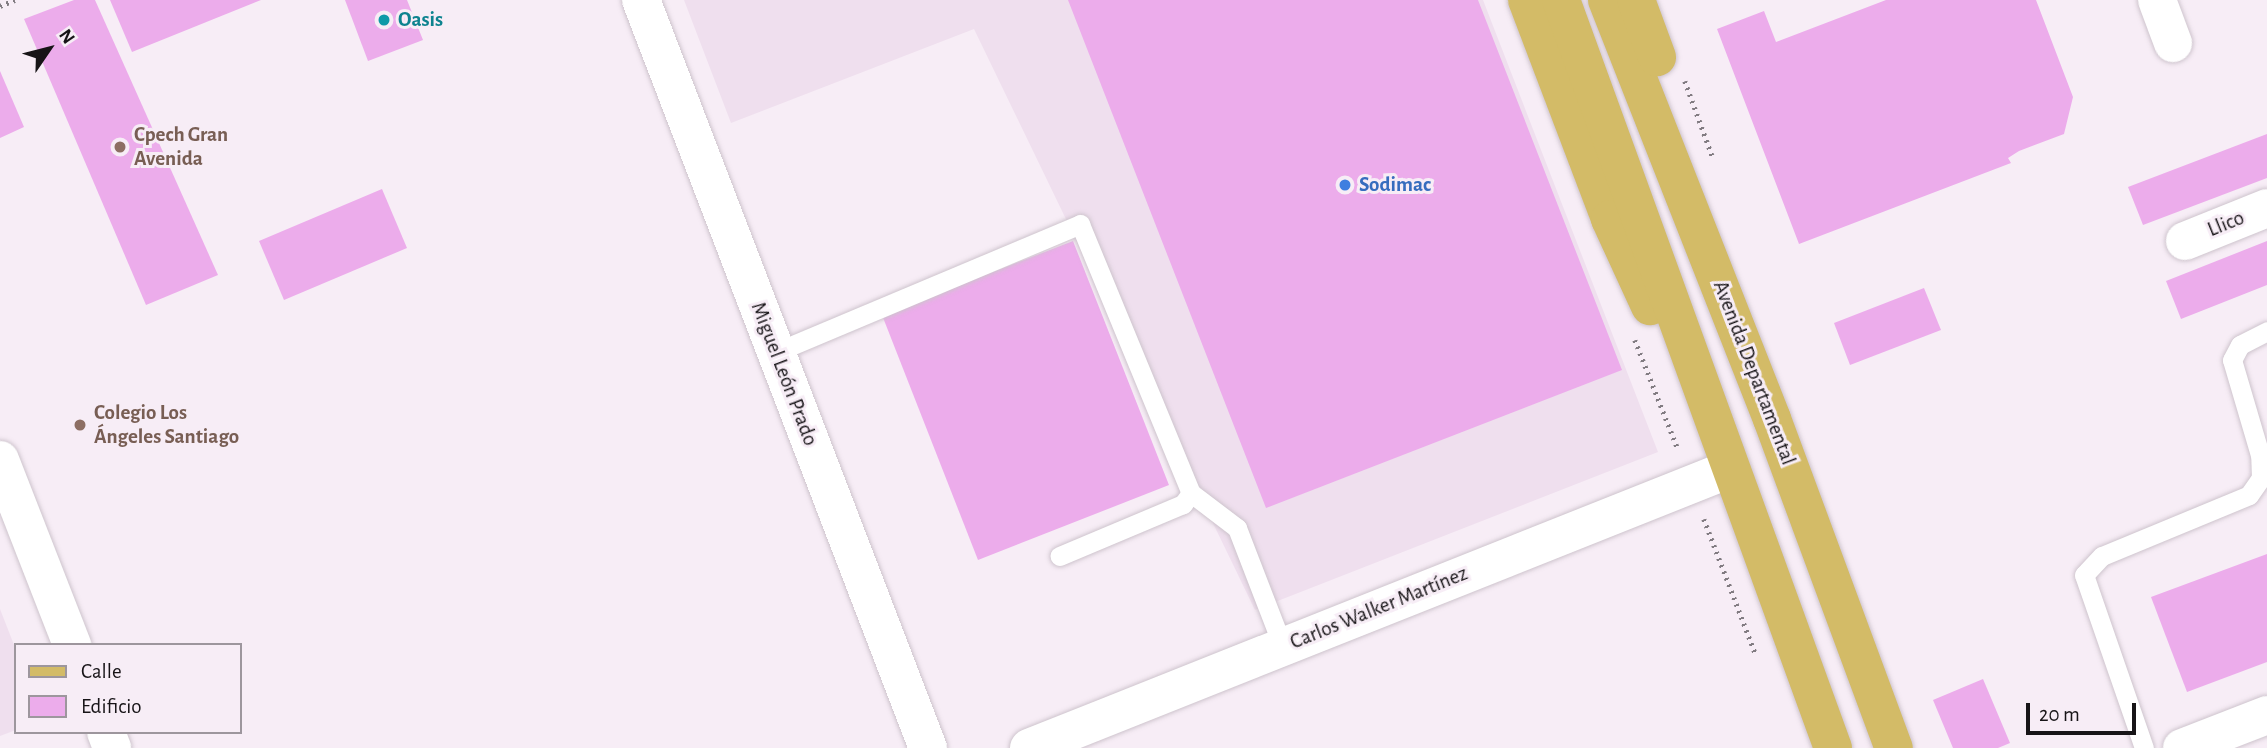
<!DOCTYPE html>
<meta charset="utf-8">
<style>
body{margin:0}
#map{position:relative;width:2267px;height:748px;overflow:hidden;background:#f7edf6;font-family:"Alegreya Sans",sans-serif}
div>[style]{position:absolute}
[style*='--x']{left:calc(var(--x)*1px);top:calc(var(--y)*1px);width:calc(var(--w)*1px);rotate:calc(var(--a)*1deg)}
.built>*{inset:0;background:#efdfee}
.building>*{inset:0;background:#ecaceb}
.path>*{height:4.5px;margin-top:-2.25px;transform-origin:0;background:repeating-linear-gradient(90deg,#817b81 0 2px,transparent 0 7px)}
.roads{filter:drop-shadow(0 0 2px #cec4cd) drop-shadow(0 0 2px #cec4cd)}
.service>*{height:19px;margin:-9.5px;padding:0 9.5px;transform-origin:9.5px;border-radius:9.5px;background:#fff}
.minor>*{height:38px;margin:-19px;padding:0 19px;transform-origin:19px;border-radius:19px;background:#fff}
.primary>*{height:38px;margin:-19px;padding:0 19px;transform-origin:19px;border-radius:19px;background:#d3bb67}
.dots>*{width:19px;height:19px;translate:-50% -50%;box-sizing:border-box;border:4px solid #f7edf6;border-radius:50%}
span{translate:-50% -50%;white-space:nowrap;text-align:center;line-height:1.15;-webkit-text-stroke:6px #f7edf6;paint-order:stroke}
.culture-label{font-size:21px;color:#0d838f;font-weight:700}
.left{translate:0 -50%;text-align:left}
.education-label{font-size:21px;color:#785e54;font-weight:700}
.shop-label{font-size:21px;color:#366cbe;font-weight:700}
.street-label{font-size:21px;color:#171417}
.legend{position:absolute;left:14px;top:643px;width:228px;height:91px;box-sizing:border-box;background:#f7edf6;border:2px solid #9d969d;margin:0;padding:9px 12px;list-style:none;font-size:21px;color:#171417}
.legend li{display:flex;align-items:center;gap:14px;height:35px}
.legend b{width:35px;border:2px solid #9d969d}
.north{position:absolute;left:14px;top:14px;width:70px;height:70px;-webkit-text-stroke:5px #f7edf6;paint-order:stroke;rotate:55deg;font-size:19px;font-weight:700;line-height:28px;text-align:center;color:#171417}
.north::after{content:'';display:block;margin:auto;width:24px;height:32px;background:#171417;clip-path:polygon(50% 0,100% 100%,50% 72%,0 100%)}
.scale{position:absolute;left:2026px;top:703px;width:110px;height:32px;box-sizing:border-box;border:4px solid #171417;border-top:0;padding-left:9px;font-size:21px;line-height:24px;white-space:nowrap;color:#171417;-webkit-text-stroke:5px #f7edf6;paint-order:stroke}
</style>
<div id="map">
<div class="built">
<i style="clip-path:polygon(684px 0,1483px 0,1658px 452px,1255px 610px,974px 29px,731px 123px)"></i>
<i style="clip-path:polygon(0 609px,16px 650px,16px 730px,0 736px)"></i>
</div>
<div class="building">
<i style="clip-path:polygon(74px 0,95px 0,218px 275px,146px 305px,24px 19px)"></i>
<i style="clip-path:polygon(110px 0,261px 0,132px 52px)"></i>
<i style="clip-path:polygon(345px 0,407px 0,423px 40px,368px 61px)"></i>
<i style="clip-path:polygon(1068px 0,1478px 0,1622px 370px,1266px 508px)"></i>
<i style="clip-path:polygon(1886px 0,2036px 0,2073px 97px,2064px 134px,2019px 151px,2008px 158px,2011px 163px,1799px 244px,1717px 29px,1764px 11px,1776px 42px)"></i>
<i style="clip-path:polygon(0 71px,24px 127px,0 138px)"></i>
<i style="clip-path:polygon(2267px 134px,2267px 178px,2143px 225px,2128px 187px)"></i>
<i style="clip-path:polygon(382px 189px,407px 248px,284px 300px,259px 241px)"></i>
<i style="clip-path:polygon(1073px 241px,1169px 485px,978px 560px,882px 315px)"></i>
<i style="clip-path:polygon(2267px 241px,2267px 285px,2181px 319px,2166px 281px)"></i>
<i style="clip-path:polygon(1924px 288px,1941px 330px,1850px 365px,1834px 323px)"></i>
<i style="clip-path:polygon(2267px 554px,2267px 662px,2187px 692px,2151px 597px)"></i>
<i style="clip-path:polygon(1983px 679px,2010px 743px,1998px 748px,1953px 748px,1933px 700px)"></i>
</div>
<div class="path">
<i style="--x:0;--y:6;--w:16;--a:-22"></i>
<i style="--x:1685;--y:81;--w:82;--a:70"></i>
<i style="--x:1635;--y:340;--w:117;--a:68.5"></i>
<i style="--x:1704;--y:519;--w:146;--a:69.1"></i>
</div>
<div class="roads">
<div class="service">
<i style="--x:776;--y:352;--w:330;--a:-22.8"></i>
<i style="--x:1080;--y:224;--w:291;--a:67.6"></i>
<i style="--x:1191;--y:493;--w:14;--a:126"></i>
<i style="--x:1183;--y:504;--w:134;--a:157.2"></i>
<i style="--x:1191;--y:493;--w:58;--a:37.3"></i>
<i style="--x:1237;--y:528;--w:128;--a:68.9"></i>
<i style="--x:2144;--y:748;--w:183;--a:-109.1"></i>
<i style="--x:2084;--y:575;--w:26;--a:-47"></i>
<i style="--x:2102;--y:556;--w:159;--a:-22.5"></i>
<i style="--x:2249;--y:495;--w:21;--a:-55"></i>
<i style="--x:2261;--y:478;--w:23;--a:-92"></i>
<i style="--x:2260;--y:455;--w:99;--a:-106.4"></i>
<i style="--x:2232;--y:360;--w:17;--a:-62"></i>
<i style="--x:2240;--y:345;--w:30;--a:-27"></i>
</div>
<div class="minor">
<i style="--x:641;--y:0;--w:801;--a:69.01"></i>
<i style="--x:2157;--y:0;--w:46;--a:69.6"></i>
<i style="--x:2185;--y:241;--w:88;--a:-21.9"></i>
<i style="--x:0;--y:460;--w:199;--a:68.7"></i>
<i style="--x:106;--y:732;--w:17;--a:69"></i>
<i style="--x:1029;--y:748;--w:754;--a:-21.7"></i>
<i style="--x:2182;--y:748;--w:91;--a:-21.2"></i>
</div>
<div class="primary">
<i style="--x:1527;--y:0;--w:234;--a:69.2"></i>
<i style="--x:1610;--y:219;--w:96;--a:65.3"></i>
<i style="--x:1561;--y:0;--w:796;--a:70.02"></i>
<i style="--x:1607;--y:0;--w:450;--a:68.5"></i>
<i style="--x:1772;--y:419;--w:351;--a:69.7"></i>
<i style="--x:1636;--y:0;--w:61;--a:69.8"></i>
</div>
</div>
<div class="dots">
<i style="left:384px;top:20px;background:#0f9aa8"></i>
<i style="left:120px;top:147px;background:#8d6e63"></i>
<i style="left:1345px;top:185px;background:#3f7fe0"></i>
<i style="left:80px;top:425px;background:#8d6e63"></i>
</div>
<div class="culture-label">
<span class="left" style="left:398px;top:20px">Oasis</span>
</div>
<div class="education-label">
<span class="left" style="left:134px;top:147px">Cpech Gran<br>Avenida</span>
<span class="left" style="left:94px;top:425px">Colegio Los<br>Ángeles Santiago</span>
</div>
<div class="shop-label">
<span class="left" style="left:1359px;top:185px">Sodimac</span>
</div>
<div class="street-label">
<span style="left:2226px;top:224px;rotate:-22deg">Llico</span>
<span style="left:1754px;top:373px;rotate:69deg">Avenida Departamental</span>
<span style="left:784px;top:374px;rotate:69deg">Miguel León Prado</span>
<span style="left:1379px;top:608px;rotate:-22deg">Carlos Walker Martínez</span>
</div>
<ul class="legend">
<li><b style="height:9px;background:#d3bb67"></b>Calle</li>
<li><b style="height:19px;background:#ecaceb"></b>Edificio</li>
</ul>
<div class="north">N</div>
<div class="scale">20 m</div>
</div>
